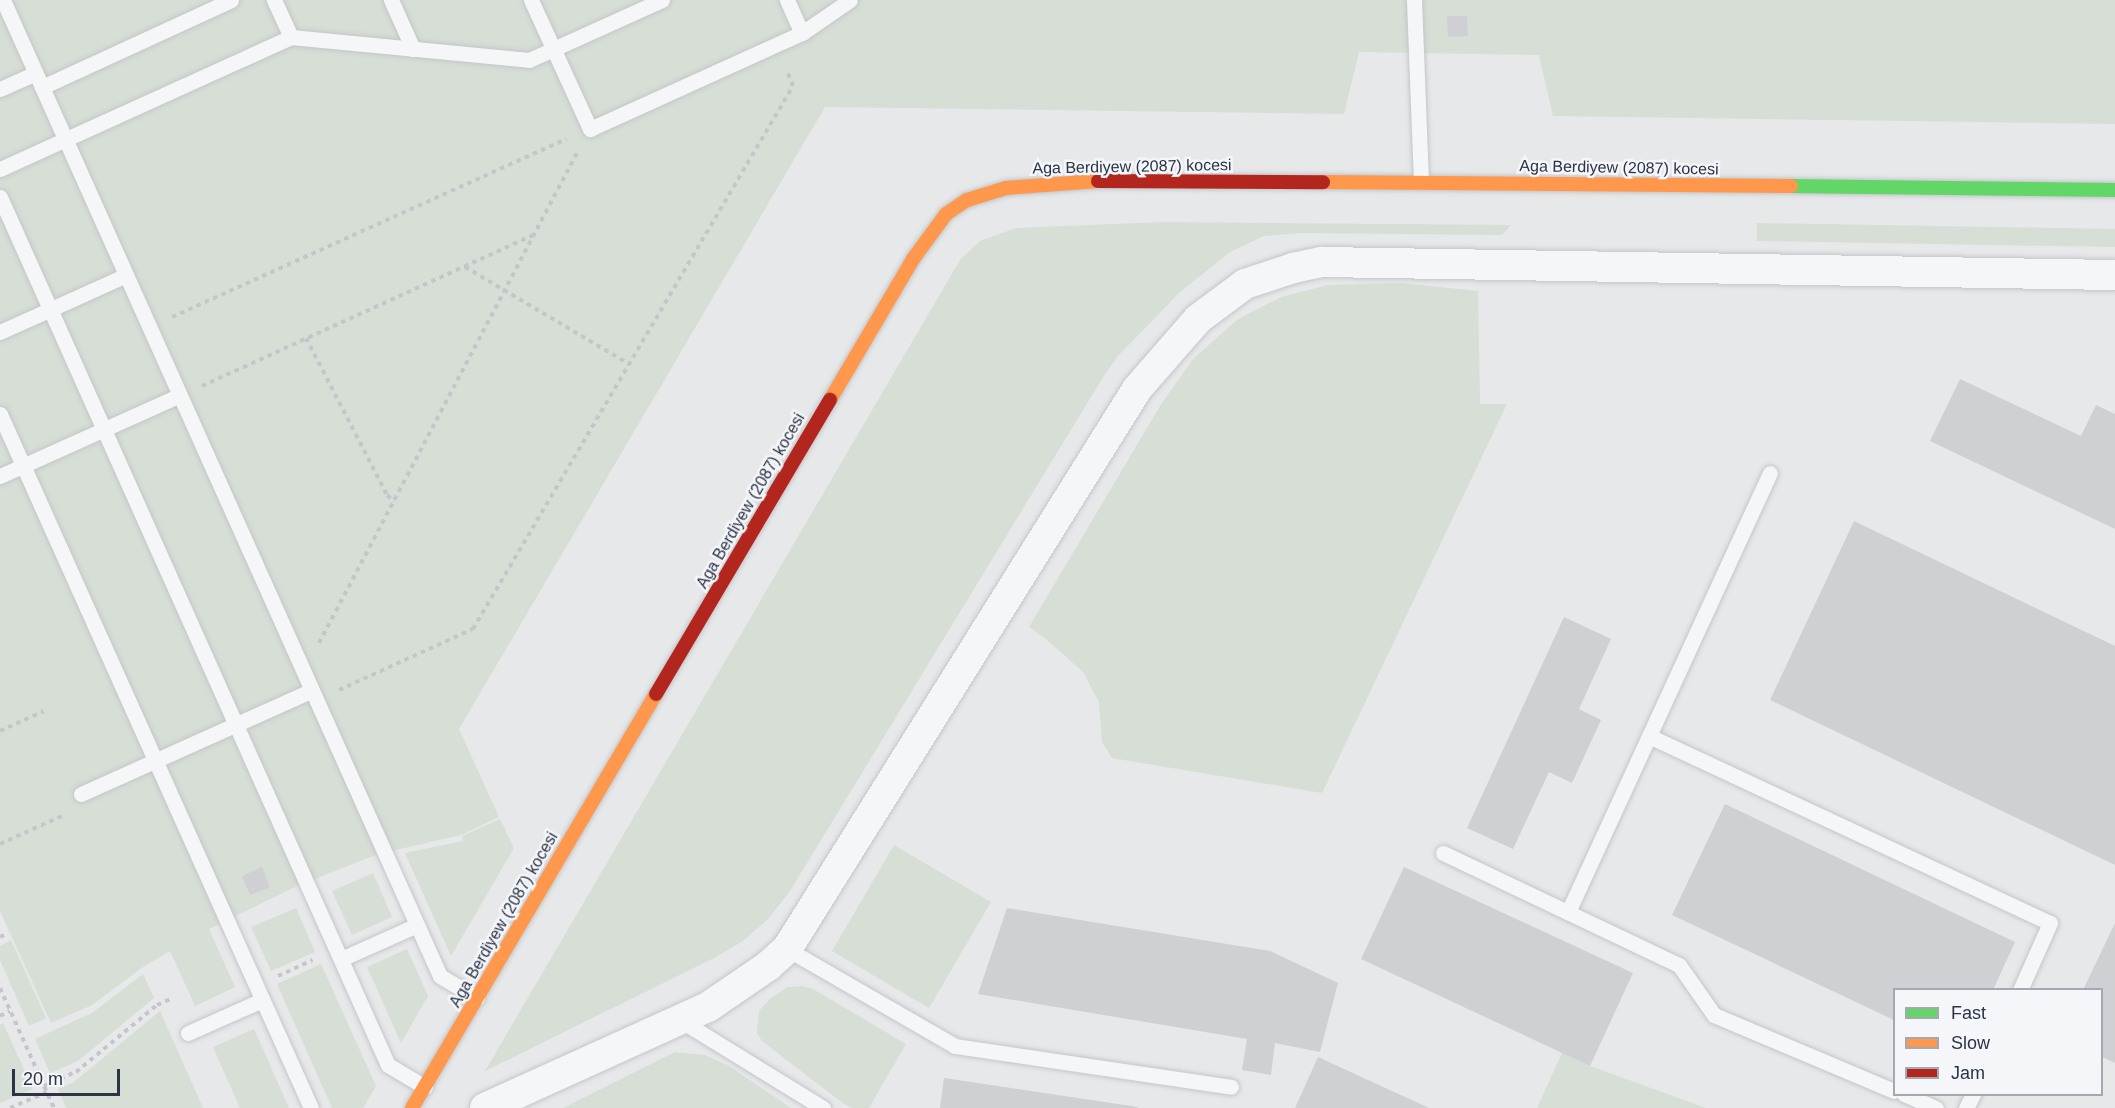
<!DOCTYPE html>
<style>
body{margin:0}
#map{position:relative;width:2115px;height:1108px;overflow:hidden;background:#e6e8ea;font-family:Helvetica,sans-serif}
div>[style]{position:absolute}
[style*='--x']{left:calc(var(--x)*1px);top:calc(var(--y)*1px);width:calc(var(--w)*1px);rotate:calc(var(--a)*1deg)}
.green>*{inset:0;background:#d6ded6}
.building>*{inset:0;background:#ced0d3}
.path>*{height:4px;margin-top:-2px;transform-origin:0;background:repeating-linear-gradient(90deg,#c5c6ca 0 4.5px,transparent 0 9px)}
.roads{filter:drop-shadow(0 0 2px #c4c6c8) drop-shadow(0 0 2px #c4c6c8)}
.lane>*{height:15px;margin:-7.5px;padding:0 7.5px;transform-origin:7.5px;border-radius:7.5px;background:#f5f6f7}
.street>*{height:30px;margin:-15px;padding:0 15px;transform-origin:15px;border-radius:15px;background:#f5f6f7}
.fast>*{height:14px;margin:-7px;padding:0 7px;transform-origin:7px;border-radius:7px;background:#63d668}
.slow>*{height:14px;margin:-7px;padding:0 7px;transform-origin:7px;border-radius:7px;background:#ff974d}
.jam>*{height:14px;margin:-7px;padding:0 7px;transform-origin:7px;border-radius:7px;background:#b3261e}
span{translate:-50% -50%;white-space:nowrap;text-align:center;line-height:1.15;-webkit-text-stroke:5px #f4f6f9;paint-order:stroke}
.street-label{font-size:16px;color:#2b3445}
.legend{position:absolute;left:1893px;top:988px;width:210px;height:108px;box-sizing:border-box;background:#f4f6f9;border:2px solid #a4a8b1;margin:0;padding:8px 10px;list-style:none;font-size:18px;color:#2b3445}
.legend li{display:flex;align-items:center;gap:12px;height:30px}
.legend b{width:30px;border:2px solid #a4a8b1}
.scale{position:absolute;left:12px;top:1069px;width:108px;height:27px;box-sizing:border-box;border:3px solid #2b3445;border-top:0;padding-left:8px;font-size:18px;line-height:21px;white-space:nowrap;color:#2b3445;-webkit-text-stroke:4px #f4f6f9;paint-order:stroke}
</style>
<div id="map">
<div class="green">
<i style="clip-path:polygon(0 0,2115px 0,2115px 124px,1553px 116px,1539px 55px,1359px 52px,1344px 114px,825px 107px,459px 729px,499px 817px,461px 835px,378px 854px,297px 886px,209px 929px,235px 987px,195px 1006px,170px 951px,143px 967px,92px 1005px,51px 1023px,0 911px)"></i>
<i style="clip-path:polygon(1165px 222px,1511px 225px,1502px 235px,1300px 233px,1264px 236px,1230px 252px,1179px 293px,1118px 356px,1105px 374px,790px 891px,769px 918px,743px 941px,714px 958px,485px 1071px,960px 260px,980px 241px,1016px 228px)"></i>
<i style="clip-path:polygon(1757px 223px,2115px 229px,2115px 247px,1757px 241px)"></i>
<i style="clip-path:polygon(1400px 283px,1478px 291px,1480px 404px,1507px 404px,1322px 793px,1112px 758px,1102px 742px,1099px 702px,1083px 672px,1046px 639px,1029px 627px,1160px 406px,1193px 359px,1238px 319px,1281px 297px,1328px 285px)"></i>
<i style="clip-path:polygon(500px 819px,514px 848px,451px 956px,405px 853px,463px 841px,462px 836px)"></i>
<i style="clip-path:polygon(894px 845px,991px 902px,929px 1008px,832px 951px)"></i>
<i style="clip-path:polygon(373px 873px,392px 917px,352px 935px,332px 891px)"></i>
<i style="clip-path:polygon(296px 908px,315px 952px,271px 971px,251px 927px)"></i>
<i style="clip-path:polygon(11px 940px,46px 1018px,29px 1026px,0 960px,0 946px)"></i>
<i style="clip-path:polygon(407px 949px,428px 996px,401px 1043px,367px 967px)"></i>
<i style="clip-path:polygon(321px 964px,376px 1086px,363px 1108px,332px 1108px,277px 984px)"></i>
<i style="clip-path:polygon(143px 974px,154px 998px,78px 1061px,50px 1073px,35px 1039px,92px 1013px)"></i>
<i style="clip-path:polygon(803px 986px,813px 989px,906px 1044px,869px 1108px,852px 1108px,844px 1104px,762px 1041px,757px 1033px,759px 1011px,771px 998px,788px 987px)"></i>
<i style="clip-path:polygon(160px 1011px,203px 1108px,66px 1108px,58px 1089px,74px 1082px)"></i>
<i style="clip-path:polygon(3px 1023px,33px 1089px,0 1103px,0 1025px)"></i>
<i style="clip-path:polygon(254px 1029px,289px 1108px,240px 1108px,213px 1047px)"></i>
<i style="clip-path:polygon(675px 1052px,705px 1055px,729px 1066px,791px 1108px,563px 1108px)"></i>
<i style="clip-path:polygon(1562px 1053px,1590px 1066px,1706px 1108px,1537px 1108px)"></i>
</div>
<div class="building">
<i style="clip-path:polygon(1447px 16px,1467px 16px,1468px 36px,1448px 37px)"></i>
<i style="clip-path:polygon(1960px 379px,2081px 436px,2096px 405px,2115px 414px,2115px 529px,1930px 441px)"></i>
<i style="clip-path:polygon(1854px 521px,2115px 646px,2115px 865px,1770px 700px)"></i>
<i style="clip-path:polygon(1564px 617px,1611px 639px,1579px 709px,1601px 720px,1572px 783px,1549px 772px,1513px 849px,1467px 828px)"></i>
<i style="clip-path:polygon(1725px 804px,2015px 942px,1993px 990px,1894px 990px,1894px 1020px,1672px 915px)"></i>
<i style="clip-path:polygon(262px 867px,270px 887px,250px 895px,242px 876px)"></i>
<i style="clip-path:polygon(1404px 867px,1633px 973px,1590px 1066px,1361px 959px)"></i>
<i style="clip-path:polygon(1007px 908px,1270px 951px,1338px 983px,1320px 1052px,1275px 1043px,1271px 1075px,1242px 1070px,1247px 1039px,978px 994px)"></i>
<i style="clip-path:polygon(2115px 923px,2115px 1063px,2102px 1057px,2102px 990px,2083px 990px)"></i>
<i style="clip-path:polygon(1318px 1057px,1429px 1108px,1295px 1108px)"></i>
<i style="clip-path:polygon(944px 1078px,1138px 1107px,1137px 1108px,940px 1108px)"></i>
</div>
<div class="path">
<i style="--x:465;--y:267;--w:191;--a:30.6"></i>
<i style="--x:172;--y:317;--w:433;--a:-24.3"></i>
<i style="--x:306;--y:338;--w:177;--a:62.7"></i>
<i style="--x:387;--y:495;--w:9;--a:41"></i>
<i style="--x:202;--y:386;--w:365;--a:-24.5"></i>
<i style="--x:319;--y:643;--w:556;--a:-62.24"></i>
<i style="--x:339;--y:690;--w:147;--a:-24.5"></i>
<i style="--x:473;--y:629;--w:630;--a:-59.49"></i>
<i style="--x:793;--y:86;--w:18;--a:-112"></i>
<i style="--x:0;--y:731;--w:48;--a:-24.4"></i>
<i style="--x:0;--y:844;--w:72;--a:-24.4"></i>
<i style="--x:0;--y:937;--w:9;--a:-27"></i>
<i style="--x:278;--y:976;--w:38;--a:-25"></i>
<i style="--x:0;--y:988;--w:132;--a:65.8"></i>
<i style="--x:0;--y:1016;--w:11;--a:-27"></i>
<i style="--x:44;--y:1086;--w:35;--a:-24"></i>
<i style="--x:76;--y:1072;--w:105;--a:-39.6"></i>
<i style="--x:157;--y:1005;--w:17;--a:-24"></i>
<i style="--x:10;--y:1108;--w:40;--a:-23.4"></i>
</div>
<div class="roads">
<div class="lane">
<i style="--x:3;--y:0;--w:1069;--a:65.88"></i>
<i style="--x:440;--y:976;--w:43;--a:30.7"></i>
<i style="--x:274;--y:0;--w:41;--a:65.3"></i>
<i style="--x:391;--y:0;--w:54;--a:65.8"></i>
<i style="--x:531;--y:0;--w:142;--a:65.4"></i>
<i style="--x:590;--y:129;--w:233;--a:-24.4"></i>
<i style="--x:802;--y:33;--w:58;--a:-34.5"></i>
<i style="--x:787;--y:0;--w:36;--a:66"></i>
<i style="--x:1414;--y:0;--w:182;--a:87.8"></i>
<i style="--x:42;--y:87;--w:208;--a:-24.7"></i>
<i style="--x:0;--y:89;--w:39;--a:-24"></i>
<i style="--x:0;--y:169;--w:320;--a:-24.4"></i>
<i style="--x:291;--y:37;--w:239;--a:5.5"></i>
<i style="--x:529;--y:60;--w:146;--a:-24.3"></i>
<i style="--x:0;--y:197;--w:951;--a:65.92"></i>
<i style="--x:388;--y:1065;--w:43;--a:30.7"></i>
<i style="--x:0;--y:332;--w:138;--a:-24.3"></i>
<i style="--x:0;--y:414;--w:760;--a:65.86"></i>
<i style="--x:0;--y:476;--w:197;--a:-24.2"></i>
<i style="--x:1649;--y:736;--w:442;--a:25"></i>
<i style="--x:2050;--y:923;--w:73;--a:114.1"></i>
<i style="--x:81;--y:794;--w:253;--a:-24.2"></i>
<i style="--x:1443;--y:853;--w:261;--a:25.4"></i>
<i style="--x:1679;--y:965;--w:61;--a:55"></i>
<i style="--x:1714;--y:1015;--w:195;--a:22.9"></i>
<i style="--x:1568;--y:912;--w:483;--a:-65.3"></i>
<i style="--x:787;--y:949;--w:194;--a:30"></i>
<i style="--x:955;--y:1046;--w:279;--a:8.4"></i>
<i style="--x:341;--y:959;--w:83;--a:-24.1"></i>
<i style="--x:680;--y:1020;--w:168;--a:31.6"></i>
<i style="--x:188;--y:1033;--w:81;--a:-24"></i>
<i style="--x:1904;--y:1094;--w:35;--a:24"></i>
<i style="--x:1966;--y:1108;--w:16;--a:-63"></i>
</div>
<div class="street">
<i style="--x:485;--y:1108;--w:245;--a:-24.4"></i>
<i style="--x:708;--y:1007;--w:73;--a:-34.3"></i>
<i style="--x:768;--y:966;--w:25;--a:-42"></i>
<i style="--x:787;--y:949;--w:660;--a:-57.99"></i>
<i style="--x:1137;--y:389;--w:93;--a:-48.9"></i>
<i style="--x:1198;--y:319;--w:59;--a:-36.7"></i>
<i style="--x:1245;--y:284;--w:51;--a:-18.4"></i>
<i style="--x:1293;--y:268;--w:30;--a:-12"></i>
<i style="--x:1322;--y:262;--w:793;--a:0.94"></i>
</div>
<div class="fast">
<i style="--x:1791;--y:186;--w:324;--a:0.7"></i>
</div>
<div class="slow">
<i style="--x:1323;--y:182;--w:468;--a:0.5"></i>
<i style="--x:830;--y:400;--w:164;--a:-59.5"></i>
<i style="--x:913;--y:259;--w:56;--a:-53.7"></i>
<i style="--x:946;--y:214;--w:25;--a:-34"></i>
<i style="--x:967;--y:200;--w:41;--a:-17.1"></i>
<i style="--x:1006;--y:188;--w:92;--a:-4.4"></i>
<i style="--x:412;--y:1108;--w:481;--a:-59.5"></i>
</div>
<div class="jam">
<i style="--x:1098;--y:181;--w:225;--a:0.3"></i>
<i style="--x:656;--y:694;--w:342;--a:-59.4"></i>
</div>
</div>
<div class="street-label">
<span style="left:1132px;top:167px;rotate:-1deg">Aga Berdiyew (2087) kocesi</span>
<span style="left:1619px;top:168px;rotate:1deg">Aga Berdiyew (2087) kocesi</span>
<span style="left:751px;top:501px;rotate:-60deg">Aga Berdiyew (2087) kocesi</span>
<span style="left:504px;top:920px;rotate:-60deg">Aga Berdiyew (2087) kocesi</span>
</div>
<ul class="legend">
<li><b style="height:8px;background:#63d668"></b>Fast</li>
<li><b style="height:8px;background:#ff974d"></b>Slow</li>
<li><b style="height:8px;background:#b3261e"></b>Jam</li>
</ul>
<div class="scale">20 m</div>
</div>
